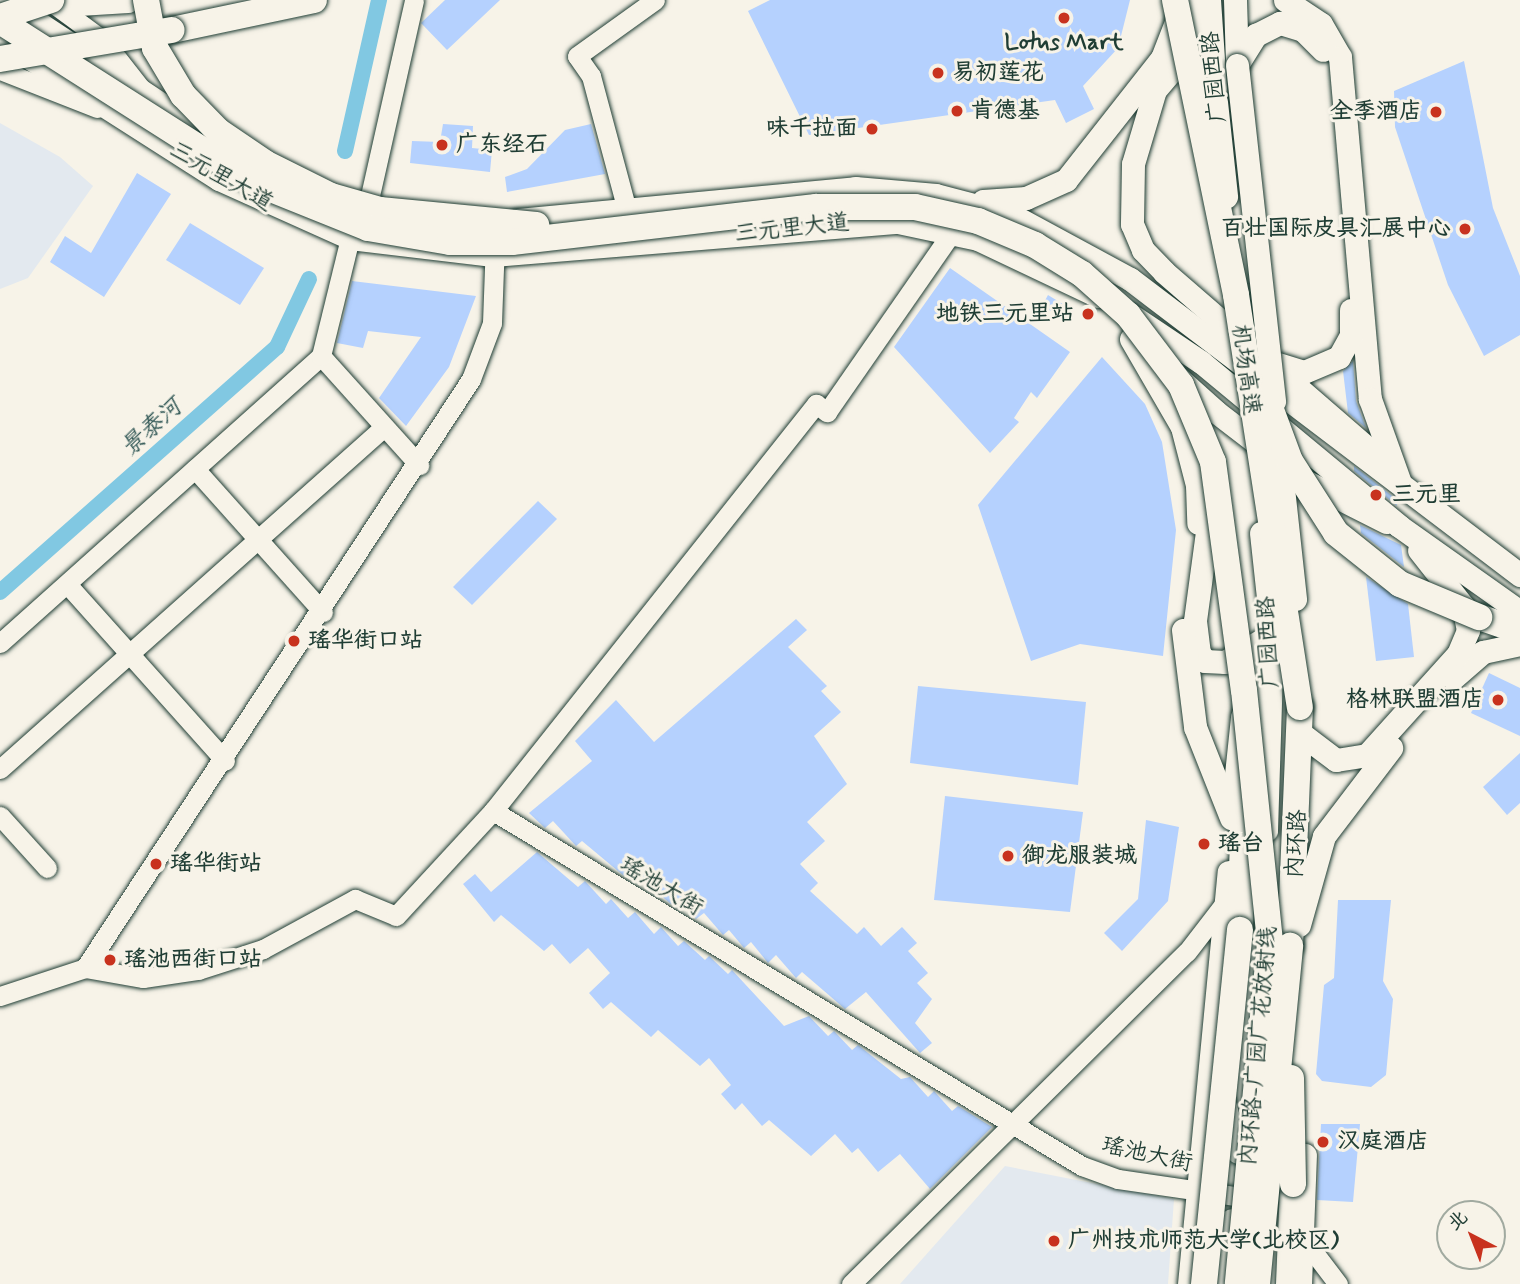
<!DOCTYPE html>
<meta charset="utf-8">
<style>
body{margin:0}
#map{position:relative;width:1520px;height:1284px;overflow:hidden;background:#f7f3e8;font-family:Mynerve,"LXGW WenKai TC",sans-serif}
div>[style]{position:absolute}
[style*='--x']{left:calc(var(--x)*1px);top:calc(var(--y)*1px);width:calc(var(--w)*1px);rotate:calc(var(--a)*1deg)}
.built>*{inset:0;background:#e3e9ef}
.canal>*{height:16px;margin:-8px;padding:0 8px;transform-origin:8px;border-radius:8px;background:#81c8e2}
.building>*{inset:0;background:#b5d1fe}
.roads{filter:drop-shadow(0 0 2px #1f3d34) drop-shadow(0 0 2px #1f3d34)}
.minor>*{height:19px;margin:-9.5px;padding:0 9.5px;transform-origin:9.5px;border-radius:9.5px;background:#f7f3e8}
.major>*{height:23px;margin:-11.5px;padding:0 11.5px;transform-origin:11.5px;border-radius:11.5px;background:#f7f3e8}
.highway>*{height:26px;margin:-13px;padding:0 13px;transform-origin:13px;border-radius:13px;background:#f7f3e8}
.bridges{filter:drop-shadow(0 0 2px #1f3d34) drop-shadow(0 0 2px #1f3d34)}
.major-bridge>*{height:23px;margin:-11.5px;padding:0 11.5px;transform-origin:11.5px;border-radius:11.5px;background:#f7f3e8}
.highway-bridge>*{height:26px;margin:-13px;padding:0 13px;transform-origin:13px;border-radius:13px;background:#f7f3e8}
.dots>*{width:19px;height:19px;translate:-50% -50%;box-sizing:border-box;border:4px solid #f7f3e8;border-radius:50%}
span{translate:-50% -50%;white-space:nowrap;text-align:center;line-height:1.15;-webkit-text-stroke:6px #f7f3e8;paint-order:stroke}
.poi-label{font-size:23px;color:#1f3d34;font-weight:700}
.left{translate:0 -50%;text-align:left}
.right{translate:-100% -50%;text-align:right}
.street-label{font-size:23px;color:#1f3d34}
.water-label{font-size:24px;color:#335957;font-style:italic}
.north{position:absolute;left:1436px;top:1200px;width:70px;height:70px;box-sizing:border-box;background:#f7f3e8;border:2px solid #a1aaa0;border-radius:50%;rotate:318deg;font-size:19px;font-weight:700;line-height:28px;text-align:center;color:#1f3d34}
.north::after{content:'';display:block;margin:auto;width:24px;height:32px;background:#c8321e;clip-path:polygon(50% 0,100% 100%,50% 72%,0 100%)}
</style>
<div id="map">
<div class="built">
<i style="clip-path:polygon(0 123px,60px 157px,93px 186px,28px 278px,0 289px)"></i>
<i style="clip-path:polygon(1005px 1166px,1174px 1199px,1168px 1284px,900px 1284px)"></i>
</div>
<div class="canal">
<i style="--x:345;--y:151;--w:155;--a:-77.3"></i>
<i style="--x:0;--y:592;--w:370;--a:-41.5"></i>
<i style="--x:277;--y:347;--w:75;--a:-64.8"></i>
</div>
<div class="building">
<i style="clip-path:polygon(445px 0,500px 0,447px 50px,421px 23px)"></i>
<i style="clip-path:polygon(770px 0,1130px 0,1118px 48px,1083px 86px,1094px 109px,1066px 123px,1055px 100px,809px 135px,748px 11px)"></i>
<i style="clip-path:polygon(1464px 61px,1493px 208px,1520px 276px,1520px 335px,1484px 356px,1448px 285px,1395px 127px,1394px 91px)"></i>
<i style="clip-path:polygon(443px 124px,473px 126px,472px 148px,492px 150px,490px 172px,410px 163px,412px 141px,440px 142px)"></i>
<i style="clip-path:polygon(591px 124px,605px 174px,507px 192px,505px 177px,527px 169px,565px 130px)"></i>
<i style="clip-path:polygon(137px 173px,171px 194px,104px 297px,50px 262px,65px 236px,91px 253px)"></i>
<i style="clip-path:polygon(190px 223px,264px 268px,240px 305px,166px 260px)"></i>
<i style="clip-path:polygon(950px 268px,1070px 352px,1037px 398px,1031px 392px,1014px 418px,1019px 422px,990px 453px,894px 347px)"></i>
<i style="clip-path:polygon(352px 281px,476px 296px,449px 367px,406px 426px,379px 398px,421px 337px,368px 331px,363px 348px,337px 343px)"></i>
<i style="clip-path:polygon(1048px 295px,1074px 311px,1068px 321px,1042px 306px)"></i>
<i style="clip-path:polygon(1102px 357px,1145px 404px,1162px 442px,1176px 530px,1163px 656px,1080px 644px,1031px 661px,978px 505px)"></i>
<i style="clip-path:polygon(1353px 361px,1356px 401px,1366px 428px,1348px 413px,1343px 371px)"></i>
<i style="clip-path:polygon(1354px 466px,1396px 499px,1397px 506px,1354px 471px)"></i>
<i style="clip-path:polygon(538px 501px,557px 519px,472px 605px,453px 587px)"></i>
<i style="clip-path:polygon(1360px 525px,1401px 545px,1404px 567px,1361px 533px)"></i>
<i style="clip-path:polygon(1366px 577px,1408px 604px,1414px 657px,1376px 661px)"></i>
<i style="clip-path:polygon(796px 619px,807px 630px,788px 647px,827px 686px,821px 691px,841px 712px,814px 736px,847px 784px,807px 822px,825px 841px,800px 864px,818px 883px,810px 891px,857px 934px,864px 927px,881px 946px,902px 927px,917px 943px,908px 951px,928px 973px,917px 983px,932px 999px,915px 1023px,932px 1043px,920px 1053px,866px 992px,845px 1009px,802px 972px,796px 978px,776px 955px,768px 963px,751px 942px,744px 948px,729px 930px,723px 935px,704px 913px,696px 919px,679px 899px,672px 905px,631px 870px,624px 876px,582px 841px,576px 846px,553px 821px,545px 828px,529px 813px,592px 761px,575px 741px,616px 700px,654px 742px)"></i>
<i style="clip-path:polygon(1489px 673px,1520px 688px,1520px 736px,1471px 713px)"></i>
<i style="clip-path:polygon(918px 686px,1086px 702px,1078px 785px,910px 763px)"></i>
<i style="clip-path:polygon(1520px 753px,1520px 803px,1507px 815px,1483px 787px)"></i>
<i style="clip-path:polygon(945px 796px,1083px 812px,1070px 912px,934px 900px)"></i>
<i style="clip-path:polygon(1146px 820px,1179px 827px,1168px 901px,1122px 951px,1104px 933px,1138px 899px)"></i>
<i style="clip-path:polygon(537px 852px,578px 887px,585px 881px,606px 904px,611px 899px,628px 918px,635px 912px,654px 934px,661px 927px,678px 946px,684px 941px,705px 960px,709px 956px,728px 974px,732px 970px,784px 1026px,809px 1016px,828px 1036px,834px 1031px,852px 1050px,858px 1045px,901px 1079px,910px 1077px,928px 1097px,934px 1091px,952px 1111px,958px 1106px,992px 1127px,930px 1189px,900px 1154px,878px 1172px,858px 1148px,852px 1153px,835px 1134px,811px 1156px,769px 1120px,762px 1126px,742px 1103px,735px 1110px,721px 1094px,731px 1085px,709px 1058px,700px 1066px,658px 1030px,651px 1037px,611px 1002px,603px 1009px,589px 993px,610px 973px,588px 948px,570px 964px,552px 944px,544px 951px,501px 915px,494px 922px,463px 884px,475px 874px,491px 892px)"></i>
<i style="clip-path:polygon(1338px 900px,1391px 900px,1383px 981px,1393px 999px,1386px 1075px,1371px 1087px,1322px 1081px,1316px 1074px,1324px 985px,1334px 978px)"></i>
<i style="clip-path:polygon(1321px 1124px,1360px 1124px,1353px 1202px,1317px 1200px)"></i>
</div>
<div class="roads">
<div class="minor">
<i style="--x:51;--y:2;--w:64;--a:36.2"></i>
<i style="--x:103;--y:40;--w:63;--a:52"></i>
<i style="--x:0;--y:70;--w:104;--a:21.4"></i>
<i style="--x:367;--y:209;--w:214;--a:-77.3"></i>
<i style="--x:628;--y:214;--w:143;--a:-105"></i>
<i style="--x:591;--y:76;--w:24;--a:-125"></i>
<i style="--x:577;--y:56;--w:96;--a:-35.7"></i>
<i style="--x:321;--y:356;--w:147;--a:48"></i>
<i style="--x:1179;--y:376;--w:51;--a:41.8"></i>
<i style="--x:195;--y:469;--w:192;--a:48.2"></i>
<i style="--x:67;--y:584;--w:237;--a:48.2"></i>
<i style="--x:0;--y:643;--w:431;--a:-41.8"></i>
<i style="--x:321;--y:356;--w:122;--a:-76.2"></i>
<i style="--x:0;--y:769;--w:514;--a:-41.69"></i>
<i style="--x:493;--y:811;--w:520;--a:-51.56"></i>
<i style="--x:816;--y:404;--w:14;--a:36"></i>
<i style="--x:827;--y:412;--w:221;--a:-55.2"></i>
<i style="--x:0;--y:816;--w:70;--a:47.9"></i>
<i style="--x:85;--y:968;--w:704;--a:-56.76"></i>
<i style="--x:471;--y:379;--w:60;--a:-69.4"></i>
<i style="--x:492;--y:323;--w:82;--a:-87.9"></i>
<i style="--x:0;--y:996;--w:89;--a:-18.2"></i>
<i style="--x:85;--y:968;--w:59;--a:9.8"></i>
<i style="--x:143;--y:978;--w:56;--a:-8.3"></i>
<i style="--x:198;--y:970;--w:68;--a:-17.9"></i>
<i style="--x:263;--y:949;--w:105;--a:-28.5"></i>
<i style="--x:355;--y:899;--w:44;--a:22.5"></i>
<i style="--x:396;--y:916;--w:143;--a:-47.3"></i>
<i style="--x:493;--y:811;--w:688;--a:31.08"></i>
<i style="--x:1082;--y:1166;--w:38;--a:20"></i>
<i style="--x:1118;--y:1179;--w:117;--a:8.3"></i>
<i style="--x:1306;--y:1242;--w:53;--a:52.7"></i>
<i style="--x:851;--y:1284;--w:472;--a:-44.7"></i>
<i style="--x:1187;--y:952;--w:66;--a:-52.4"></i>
</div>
<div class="major">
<i style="--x:4;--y:0;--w:265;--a:33.5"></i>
<i style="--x:1209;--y:0;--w:102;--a:86.1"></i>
<i style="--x:1235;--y:0;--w:62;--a:88.2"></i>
<i style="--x:1285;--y:0;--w:43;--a:33.7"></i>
<i style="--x:1321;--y:24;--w:38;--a:60"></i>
<i style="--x:1340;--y:57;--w:343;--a:85"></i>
<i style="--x:1370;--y:399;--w:89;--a:70.3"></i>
<i style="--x:0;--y:39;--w:260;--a:32.6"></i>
<i style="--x:219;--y:179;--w:144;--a:24.2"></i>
<i style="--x:350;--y:238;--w:144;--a:6.8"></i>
<i style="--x:493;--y:255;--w:406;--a:-4.7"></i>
<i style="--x:898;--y:222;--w:82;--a:12"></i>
<i style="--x:978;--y:239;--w:133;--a:25.4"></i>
<i style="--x:1237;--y:65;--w:36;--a:-58"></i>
<i style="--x:1256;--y:35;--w:27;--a:-27"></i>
<i style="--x:1280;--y:23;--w:24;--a:17"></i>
<i style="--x:1303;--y:30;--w:28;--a:45"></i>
<i style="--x:1213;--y:66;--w:13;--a:-135"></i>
<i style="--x:1204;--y:57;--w:20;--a:-177"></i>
<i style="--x:1184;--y:56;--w:45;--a:130.5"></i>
<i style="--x:1155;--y:90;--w:77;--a:106.6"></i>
<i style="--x:1133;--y:164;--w:60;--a:91"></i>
<i style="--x:1132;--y:224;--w:28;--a:67"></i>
<i style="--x:1143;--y:250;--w:30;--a:46"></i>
<i style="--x:1164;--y:272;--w:270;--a:40.9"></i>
<i style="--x:983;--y:201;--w:43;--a:-4"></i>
<i style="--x:1026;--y:198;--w:44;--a:-24.2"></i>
<i style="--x:1066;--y:180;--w:155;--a:-51.8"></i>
<i style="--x:1162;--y:58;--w:44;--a:-68.7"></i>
<i style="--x:518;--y:220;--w:339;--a:-5.4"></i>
<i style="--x:855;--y:188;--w:81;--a:4.9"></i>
<i style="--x:936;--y:195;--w:79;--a:14.7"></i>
<i style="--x:1012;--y:215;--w:134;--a:28.5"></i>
<i style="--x:1130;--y:279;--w:490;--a:37.2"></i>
<i style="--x:1131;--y:315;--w:84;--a:33.9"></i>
<i style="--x:1201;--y:362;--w:257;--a:39.6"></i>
<i style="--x:1399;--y:526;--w:148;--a:35.4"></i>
<i style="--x:1131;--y:339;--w:102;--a:59.9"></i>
<i style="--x:1182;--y:427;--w:60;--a:75.5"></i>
<i style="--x:1197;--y:485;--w:38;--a:88"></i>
<i style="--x:1278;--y:364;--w:27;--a:17"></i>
<i style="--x:1304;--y:372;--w:38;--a:-23"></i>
<i style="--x:1339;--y:357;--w:25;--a:-61"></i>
<i style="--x:1351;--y:335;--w:25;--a:-90"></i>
<i style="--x:1194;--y:432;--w:16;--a:-86"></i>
<i style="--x:1195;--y:416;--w:18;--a:-27"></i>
<i style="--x:1211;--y:408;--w:71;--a:37.5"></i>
<i style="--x:1305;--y:481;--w:91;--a:26.8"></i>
<i style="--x:1211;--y:502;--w:120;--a:97.7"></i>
<i style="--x:1195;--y:621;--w:32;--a:83"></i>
<i style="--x:1199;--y:653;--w:10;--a:53"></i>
<i style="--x:1205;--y:661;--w:20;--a:3"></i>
<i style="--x:1225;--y:662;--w:55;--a:-30.8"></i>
<i style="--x:1183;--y:630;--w:98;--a:82.9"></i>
<i style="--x:1195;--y:727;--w:98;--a:68.4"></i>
<i style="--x:1453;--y:678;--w:40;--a:-41"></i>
<i style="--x:1483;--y:652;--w:38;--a:-12"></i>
<i style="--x:1304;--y:736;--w:40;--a:37"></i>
<i style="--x:1336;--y:760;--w:31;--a:-9"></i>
<i style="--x:1367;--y:755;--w:136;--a:-48"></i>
<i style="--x:1458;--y:654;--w:26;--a:-67"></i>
<i style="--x:1468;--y:630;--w:25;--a:-102"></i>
<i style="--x:1463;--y:606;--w:71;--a:-128.2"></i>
<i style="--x:1233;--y:803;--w:86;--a:-84"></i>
<i style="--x:1242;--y:717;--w:82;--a:-70.7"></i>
<i style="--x:1266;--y:830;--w:186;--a:-88.2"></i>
<i style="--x:1299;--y:925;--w:92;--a:-74.3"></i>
<i style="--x:1324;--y:836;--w:111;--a:-52.7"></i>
<i style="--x:1224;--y:1103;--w:51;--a:74.1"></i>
<i style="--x:1189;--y:1284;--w:414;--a:-84.5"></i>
<i style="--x:1224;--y:1284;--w:64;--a:-83.8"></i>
<i style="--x:1300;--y:1284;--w:129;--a:-87.8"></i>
</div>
<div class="highway">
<i style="--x:1192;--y:0;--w:32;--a:79"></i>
<i style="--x:63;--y:4;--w:65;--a:-3.5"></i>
<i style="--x:172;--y:30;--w:145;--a:-11.9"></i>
<i style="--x:1479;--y:617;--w:43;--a:18.9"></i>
<i style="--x:1240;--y:930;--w:147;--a:-88.1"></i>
<i style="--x:1290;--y:946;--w:239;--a:-87.6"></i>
<i style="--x:1289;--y:1284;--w:100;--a:-87.7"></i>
</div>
</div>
<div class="bridges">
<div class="major-bridge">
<i style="--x:1237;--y:65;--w:338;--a:83.7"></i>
<i style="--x:1216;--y:102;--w:95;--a:83.9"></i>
<i style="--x:1278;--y:442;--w:158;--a:83.8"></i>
<i style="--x:1261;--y:533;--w:102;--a:83.8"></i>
</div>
<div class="highway-bridge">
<i style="--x:146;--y:0;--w:49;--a:79.4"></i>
<i style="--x:155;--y:48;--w:55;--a:59.2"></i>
<i style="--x:183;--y:95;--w:50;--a:45.8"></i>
<i style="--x:218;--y:131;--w:57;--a:34.2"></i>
<i style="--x:265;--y:163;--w:74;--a:26.6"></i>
<i style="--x:331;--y:196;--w:51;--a:15.9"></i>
<i style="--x:380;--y:210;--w:157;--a:5.5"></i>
<i style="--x:1175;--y:0;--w:301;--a:78.3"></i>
<i style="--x:1236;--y:295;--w:417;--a:81.2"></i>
<i style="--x:0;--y:17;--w:54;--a:-18.4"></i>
<i style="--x:0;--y:21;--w:298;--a:32.5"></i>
<i style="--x:251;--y:181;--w:126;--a:21.9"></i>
<i style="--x:368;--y:228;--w:83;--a:9.7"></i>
<i style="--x:450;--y:242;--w:62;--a:0"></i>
<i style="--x:512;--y:242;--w:306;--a:-6.6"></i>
<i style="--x:816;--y:207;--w:99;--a:0"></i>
<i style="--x:915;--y:207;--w:65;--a:12.5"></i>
<i style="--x:978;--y:221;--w:62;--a:22.8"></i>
<i style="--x:1035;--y:245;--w:55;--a:31.7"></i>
<i style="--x:1082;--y:274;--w:62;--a:41.7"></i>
<i style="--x:1128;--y:315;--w:88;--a:52.9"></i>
<i style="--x:1181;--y:385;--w:83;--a:67.4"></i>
<i style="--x:1213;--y:462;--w:230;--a:82.3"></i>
<i style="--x:1244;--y:690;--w:254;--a:84.1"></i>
<i style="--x:1270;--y:943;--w:342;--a:95.4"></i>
<i style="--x:0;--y:59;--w:174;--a:-9.6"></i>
<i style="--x:1257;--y:372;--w:95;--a:69.7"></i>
<i style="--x:1290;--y:461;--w:85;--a:57.4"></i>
<i style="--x:1336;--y:533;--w:82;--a:38.6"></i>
<i style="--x:1400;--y:584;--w:86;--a:22.7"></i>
<i style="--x:1291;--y:1078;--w:106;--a:88.9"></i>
<i style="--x:1204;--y:1284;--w:356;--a:-84.2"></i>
<i style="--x:1257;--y:1284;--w:340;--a:-84.4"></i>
</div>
</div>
<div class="dots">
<i style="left:1064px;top:18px;background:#c8321e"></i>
<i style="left:938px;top:73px;background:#c8321e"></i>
<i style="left:957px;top:111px;background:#c8321e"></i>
<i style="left:1436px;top:112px;background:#c8321e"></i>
<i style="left:872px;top:129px;background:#c8321e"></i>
<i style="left:442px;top:145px;background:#c8321e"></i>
<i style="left:1465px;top:229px;background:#c8321e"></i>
<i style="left:1088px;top:314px;background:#c8321e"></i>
<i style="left:1376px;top:495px;background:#c8321e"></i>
<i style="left:294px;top:641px;background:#c8321e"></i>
<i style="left:1498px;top:700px;background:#c8321e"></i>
<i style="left:1204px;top:844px;background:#c8321e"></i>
<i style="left:1008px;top:856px;background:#c8321e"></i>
<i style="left:156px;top:864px;background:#c8321e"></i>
<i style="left:110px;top:960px;background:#c8321e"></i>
<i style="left:1323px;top:1142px;background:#c8321e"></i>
<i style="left:1054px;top:1241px;background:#c8321e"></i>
</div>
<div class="poi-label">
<span style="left:1064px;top:43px">Lotus Mart</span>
<span class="left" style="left:952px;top:73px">易初莲花</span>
<span class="left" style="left:971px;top:111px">肯德基</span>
<span class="right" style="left:1422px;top:112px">全季酒店</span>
<span class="right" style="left:858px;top:129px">味千拉面</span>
<span class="left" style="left:456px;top:145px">广东经石</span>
<span class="right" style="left:1451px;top:229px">百壮国际皮具汇展中心</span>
<span class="right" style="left:1074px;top:314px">地铁三元里站</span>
<span class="left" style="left:1392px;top:495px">三元里</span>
<span class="left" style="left:308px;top:641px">瑶华街口站</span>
<span class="right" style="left:1484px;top:700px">格林联盟酒店</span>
<span class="left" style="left:1218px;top:844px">瑶台</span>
<span class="left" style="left:1022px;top:856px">御龙服装城</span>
<span class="left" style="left:170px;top:864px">瑶华街站</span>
<span class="left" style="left:124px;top:960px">瑶池西街口站</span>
<span class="left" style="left:1337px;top:1142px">汉庭酒店</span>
<span class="left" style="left:1068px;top:1241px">广州技术师范大学(北校区)</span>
</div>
<div class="street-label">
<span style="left:1215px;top:77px;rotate:-95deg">广园西路</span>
<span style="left:221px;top:177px;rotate:30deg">三元里大道</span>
<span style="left:792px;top:229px;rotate:-6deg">三元里大道</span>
<span style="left:1245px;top:370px;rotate:82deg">机场高速</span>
<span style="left:1269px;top:642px;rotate:-93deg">广园西路</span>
<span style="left:1297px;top:844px;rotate:-87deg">内环路</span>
<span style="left:661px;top:887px;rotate:31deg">瑶池大街</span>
<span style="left:1259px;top:1046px;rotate:-85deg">内环路-广园广花放射线</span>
<span style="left:1147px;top:1155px;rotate:12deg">瑶池大街</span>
</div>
<div class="water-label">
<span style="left:152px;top:428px;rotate:-42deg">景泰河</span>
</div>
<div class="north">北</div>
</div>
